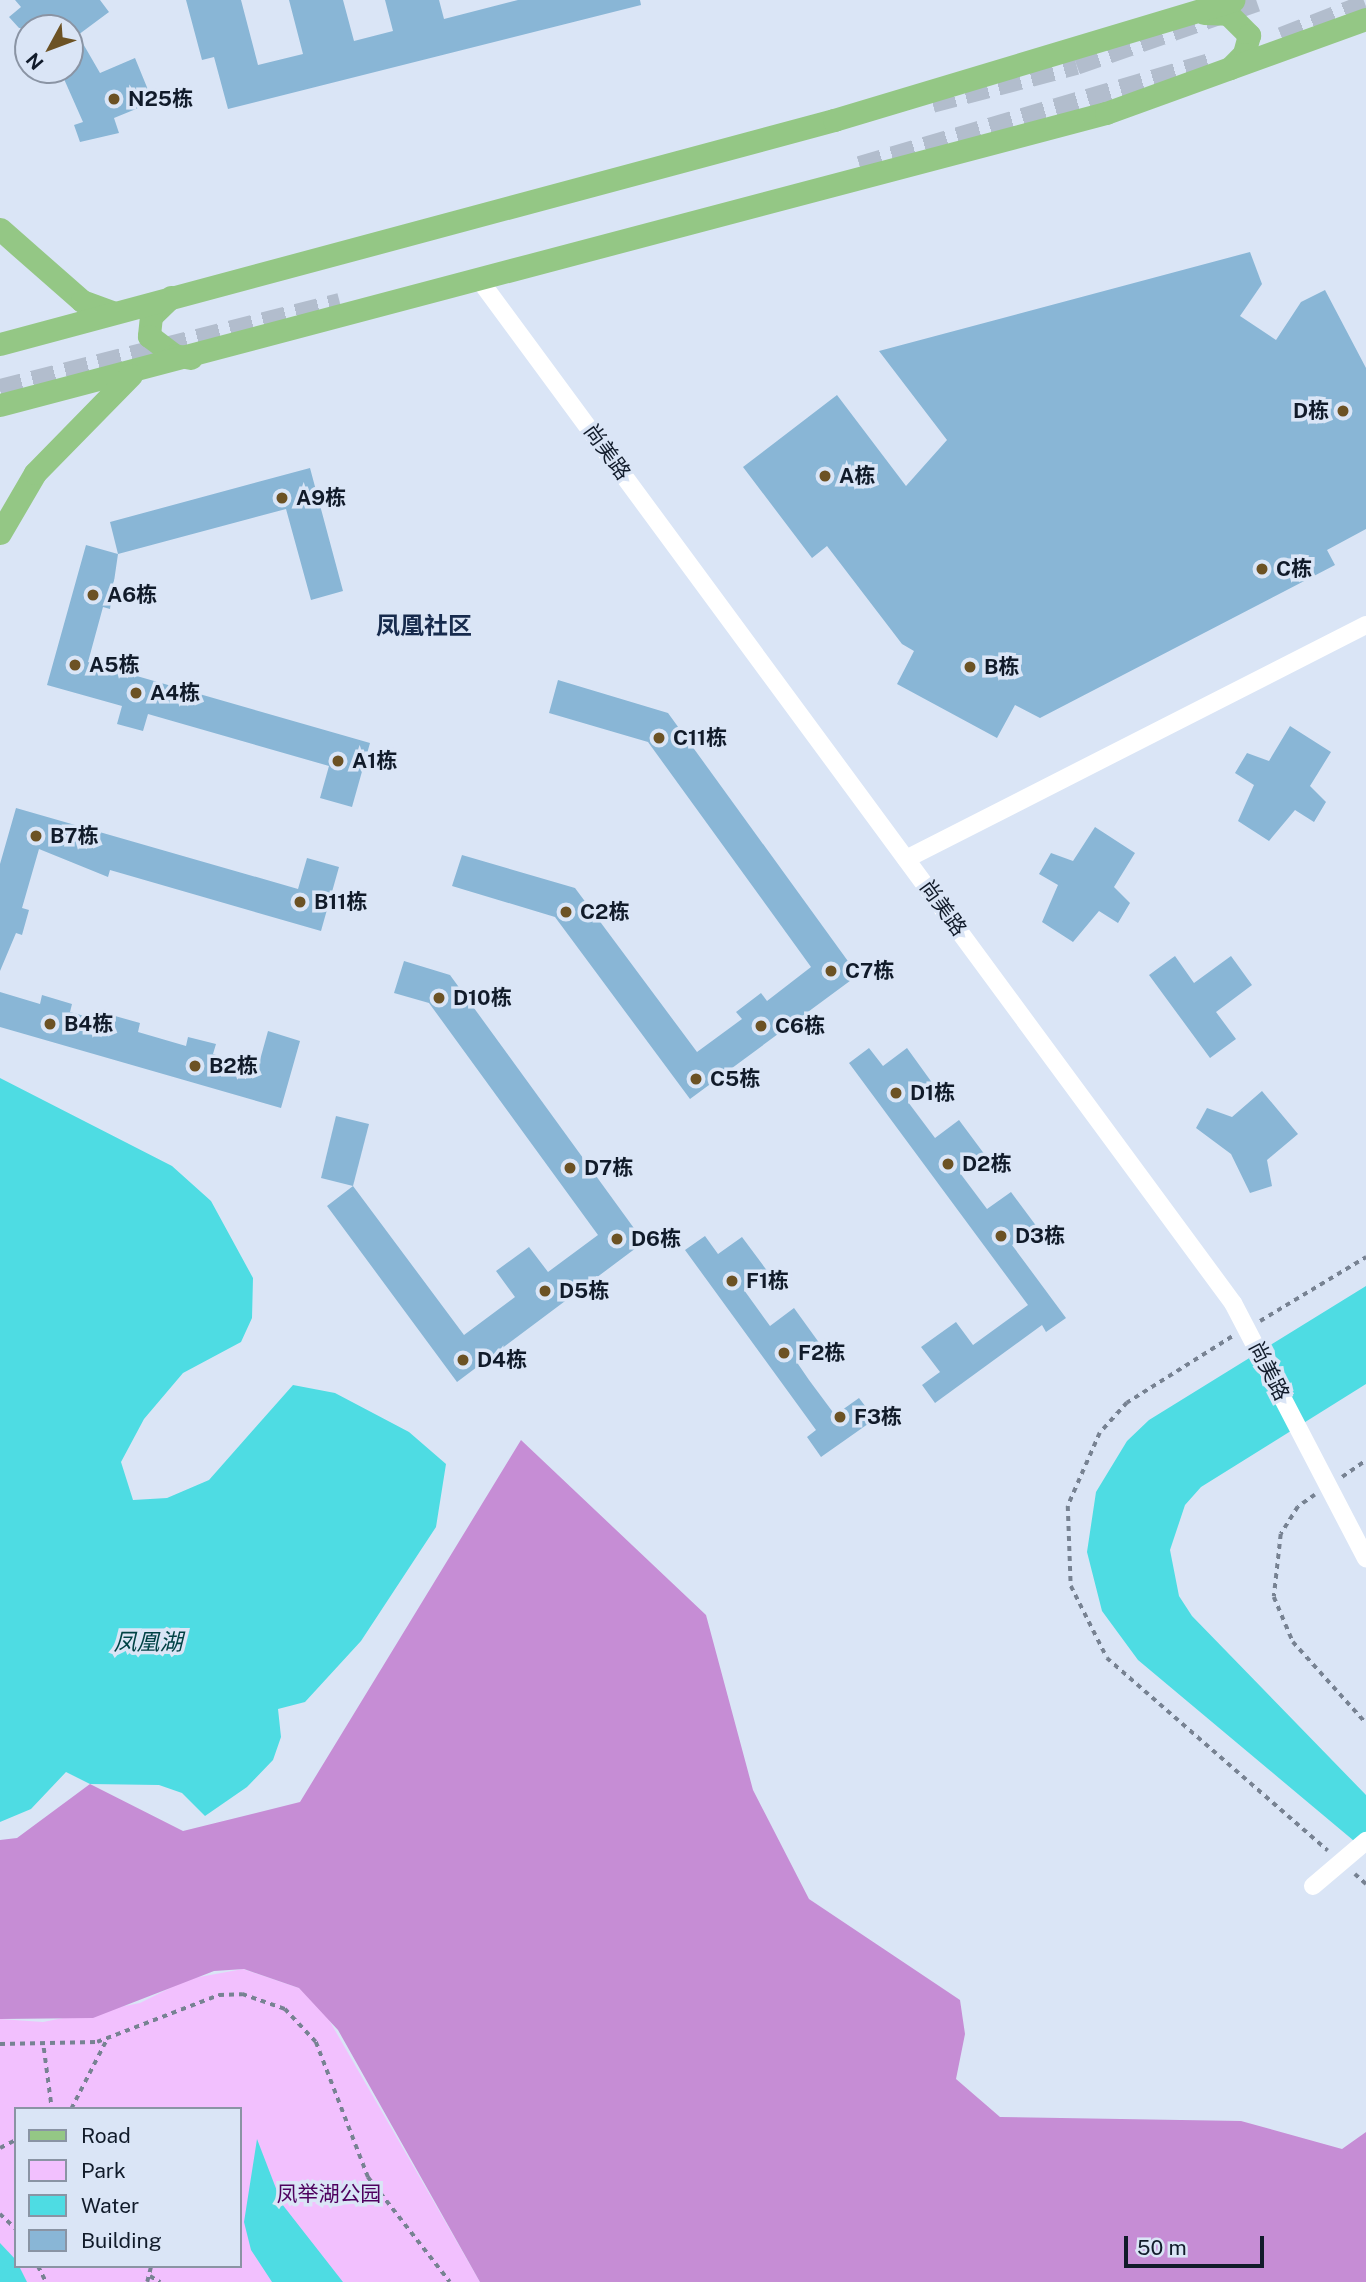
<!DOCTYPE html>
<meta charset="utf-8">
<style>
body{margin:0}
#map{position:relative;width:1366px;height:2282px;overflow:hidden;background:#dae5f6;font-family:"Public Sans","Noto Sans SC",sans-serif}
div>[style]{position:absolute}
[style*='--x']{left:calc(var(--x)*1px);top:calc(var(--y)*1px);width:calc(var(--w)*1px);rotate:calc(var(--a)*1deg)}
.green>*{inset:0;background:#f2c0fe}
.forest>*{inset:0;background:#c68dd5}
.water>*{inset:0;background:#4edce3}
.building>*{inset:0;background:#89b6d6}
.major-tunnel>*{height:23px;margin-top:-11.5px;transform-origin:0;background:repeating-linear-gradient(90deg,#b2bdcd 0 23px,transparent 0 34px)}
.path>*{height:3.5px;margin-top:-1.75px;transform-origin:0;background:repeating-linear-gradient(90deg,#778292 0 5px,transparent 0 10px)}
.minor>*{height:18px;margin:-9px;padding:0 9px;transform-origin:9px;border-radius:9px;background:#fff}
.major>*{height:23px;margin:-11.5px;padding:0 11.5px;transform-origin:11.5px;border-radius:11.5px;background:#94c785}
.dots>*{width:19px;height:19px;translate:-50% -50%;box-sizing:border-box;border:4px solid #dae5f6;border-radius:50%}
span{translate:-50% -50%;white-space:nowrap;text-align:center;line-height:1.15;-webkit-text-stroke:7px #dae5f6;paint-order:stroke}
.poi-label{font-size:21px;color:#111b2a;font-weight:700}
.left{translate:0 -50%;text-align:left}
.right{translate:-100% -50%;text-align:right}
.street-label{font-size:21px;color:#111b2a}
.park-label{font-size:21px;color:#4e005e}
.water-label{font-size:23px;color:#004245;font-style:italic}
.quarter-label{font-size:24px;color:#172b4d;font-weight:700}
.legend{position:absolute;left:14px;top:2107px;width:228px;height:161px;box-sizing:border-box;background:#dae5f6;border:2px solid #8a94a4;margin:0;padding:9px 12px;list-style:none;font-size:21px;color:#111b2a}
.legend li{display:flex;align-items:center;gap:14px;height:35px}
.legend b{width:35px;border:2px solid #8a94a4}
.north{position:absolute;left:14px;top:14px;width:70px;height:70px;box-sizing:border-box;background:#dae5f6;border:2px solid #8a94a4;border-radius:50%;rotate:229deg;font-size:19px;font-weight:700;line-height:28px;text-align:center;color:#111b2a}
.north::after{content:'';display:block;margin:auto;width:24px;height:32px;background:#6c5224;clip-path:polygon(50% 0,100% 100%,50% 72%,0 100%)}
.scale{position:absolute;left:1124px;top:2236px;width:140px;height:32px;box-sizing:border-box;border:4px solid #111b2a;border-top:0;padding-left:9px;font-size:21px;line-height:24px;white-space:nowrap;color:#111b2a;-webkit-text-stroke:5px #dae5f6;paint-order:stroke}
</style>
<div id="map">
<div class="green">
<i style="clip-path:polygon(evenodd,243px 1969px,299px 1988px,321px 2006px,480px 2282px,0 2282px,0 2019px,43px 2022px,140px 2003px,188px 1979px,243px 1969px,16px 2109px,240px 2109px,240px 2266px,16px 2266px,16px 2109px)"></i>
</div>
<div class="forest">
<i style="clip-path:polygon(521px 1440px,706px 1615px,753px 1790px,809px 1899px,960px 2000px,965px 2034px,956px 2079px,1000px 2117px,1241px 2121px,1342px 2149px,1366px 2132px,1366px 2282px,480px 2282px,338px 2030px,299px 1988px,244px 1969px,214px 1971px,93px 2018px,0 2019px,0 1840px,17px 1838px,90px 1784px,183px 1831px,300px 1802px)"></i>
</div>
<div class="water">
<i style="clip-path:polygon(0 1078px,172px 1166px,211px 1201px,253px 1278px,252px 1318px,241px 1342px,183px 1373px,144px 1419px,121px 1462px,133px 1500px,167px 1498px,209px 1480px,293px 1385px,335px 1393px,409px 1432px,446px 1464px,436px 1527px,361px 1641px,305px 1702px,278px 1709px,281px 1737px,273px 1760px,247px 1787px,205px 1816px,182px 1793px,159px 1785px,90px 1784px,66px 1772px,31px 1809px,0 1822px)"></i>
<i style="clip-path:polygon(1366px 1286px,1366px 1384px,1201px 1487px,1185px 1505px,1170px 1550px,1179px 1596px,1192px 1616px,1366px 1795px,1366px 1851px,1138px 1660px,1102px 1611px,1087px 1552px,1096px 1492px,1127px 1441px,1149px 1420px)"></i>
<i style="clip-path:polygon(257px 2139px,282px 2204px,343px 2282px,272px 2282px,251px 2250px,244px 2222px)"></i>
<i style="clip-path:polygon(0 2243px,16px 2260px,27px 2282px,0 2282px)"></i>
</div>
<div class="building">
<i style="clip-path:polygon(15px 0,100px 0,109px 12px,78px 35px,100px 73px,135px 58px,153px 102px,114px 118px,119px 133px,80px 142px,74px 125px,83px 122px,60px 70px,70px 70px,70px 28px,19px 28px,9px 17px,21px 7px)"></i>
<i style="clip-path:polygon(186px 0,241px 0,258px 65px,303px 54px,289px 0,343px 0,354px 41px,393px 31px,385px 0,439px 0,444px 19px,518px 0,640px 0,641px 5px,228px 109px,214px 57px,202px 60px)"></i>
<i style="clip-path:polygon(1250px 252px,1262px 284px,1240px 316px,1276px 340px,1301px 302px,1325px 290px,1366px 368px,1366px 529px,1327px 550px,1335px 565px,1040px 718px,1015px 705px,997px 738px,897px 684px,914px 651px,902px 644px,827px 546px,812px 558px,743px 467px,837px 395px,906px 486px,947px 440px,879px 351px)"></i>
<i style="clip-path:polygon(310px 468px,343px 591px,311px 600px,286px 509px,118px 554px,110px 522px)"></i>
<i style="clip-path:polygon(86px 545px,118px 554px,110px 609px,103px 607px,88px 662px,370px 743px,352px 807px,320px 798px,329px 766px,148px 714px,143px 731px,117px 724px,122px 706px,47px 685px)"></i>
<i style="clip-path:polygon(558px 680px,668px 713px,858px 975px,690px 1099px,555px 917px,452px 886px,462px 855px,575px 888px,697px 1052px,742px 1019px,736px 1012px,761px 993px,767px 1001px,811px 967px,648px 742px,549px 713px)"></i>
<i style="clip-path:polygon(1290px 726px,1331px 752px,1310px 786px,1326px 802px,1314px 822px,1295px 810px,1269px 841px,1238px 821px,1254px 785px,1235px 773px,1247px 753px,1269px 761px)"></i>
<i style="clip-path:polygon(16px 808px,298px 889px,307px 858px,339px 867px,321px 931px,110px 870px,108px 877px,39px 849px,22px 908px,29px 910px,22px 935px,16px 933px,0 971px,0 864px)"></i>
<i style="clip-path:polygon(1095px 827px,1135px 853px,1114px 887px,1130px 903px,1118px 923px,1099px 911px,1073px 942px,1042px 922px,1058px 885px,1039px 874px,1051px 853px,1073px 861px)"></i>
<i style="clip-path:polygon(1175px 956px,1194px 983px,1231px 956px,1252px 985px,1216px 1012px,1236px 1039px,1210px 1058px,1149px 975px)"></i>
<i style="clip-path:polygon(404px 961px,450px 975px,644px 1242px,457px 1382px,327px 1206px,353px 1186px,464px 1335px,515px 1297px,496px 1271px,529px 1247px,548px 1272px,598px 1235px,429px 1003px,394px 993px)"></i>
<i style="clip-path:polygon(0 992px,40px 1004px,42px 995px,72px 1004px,70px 1012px,113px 1024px,115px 1016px,140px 1023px,138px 1032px,186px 1046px,188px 1037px,216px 1044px,213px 1054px,258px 1067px,268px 1031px,300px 1041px,281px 1108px,0 1027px)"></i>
<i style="clip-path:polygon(869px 1048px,883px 1066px,907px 1048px,933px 1084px,908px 1102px,935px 1138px,959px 1120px,985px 1155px,960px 1173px,987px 1209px,1011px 1192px,1037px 1227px,1012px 1245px,1066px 1318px,1046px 1332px,1042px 1325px,935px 1403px,922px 1385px,940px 1372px,921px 1347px,956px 1322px,973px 1345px,1028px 1305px,849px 1063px)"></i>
<i style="clip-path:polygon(1262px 1091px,1298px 1134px,1267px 1160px,1272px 1186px,1250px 1193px,1231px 1154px,1196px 1128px,1207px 1108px,1232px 1117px)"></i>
<i style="clip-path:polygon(336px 1116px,369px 1124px,353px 1186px,321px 1178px)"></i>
<i style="clip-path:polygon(705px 1236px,718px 1254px,742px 1237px,768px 1272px,744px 1290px,770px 1326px,794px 1308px,820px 1344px,796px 1361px,809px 1380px,835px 1415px,859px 1398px,875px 1419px,821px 1457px,807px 1437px,816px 1430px,685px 1250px)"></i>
</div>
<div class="major-tunnel">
<i style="--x:1282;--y:38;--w:90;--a:-21.4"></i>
<i style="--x:932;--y:101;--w:149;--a:-14.8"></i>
<i style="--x:1076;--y:63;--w:191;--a:-19.3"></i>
<i style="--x:860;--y:167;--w:372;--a:-16.4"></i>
<i style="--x:0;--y:390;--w:351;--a:-14.2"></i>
</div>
<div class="path">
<i style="--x:1260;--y:1321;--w:124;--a:-31.1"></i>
<i style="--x:1232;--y:1337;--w:124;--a:147.8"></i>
<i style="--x:1127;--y:1403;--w:40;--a:132"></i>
<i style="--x:1100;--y:1433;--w:80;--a:113.7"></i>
<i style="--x:1068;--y:1506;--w:80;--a:87.9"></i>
<i style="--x:1071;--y:1586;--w:80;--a:63.4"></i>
<i style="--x:1107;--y:1658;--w:293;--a:41.1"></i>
<i style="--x:1342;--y:1477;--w:29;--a:-35"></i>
<i style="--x:1315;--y:1495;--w:21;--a:145"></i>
<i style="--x:1298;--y:1507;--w:32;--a:122"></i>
<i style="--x:1281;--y:1534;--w:63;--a:96.3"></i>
<i style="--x:1274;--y:1597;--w:49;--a:67.1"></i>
<i style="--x:1293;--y:1642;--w:109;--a:48"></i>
<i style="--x:1355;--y:1874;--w:15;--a:42"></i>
<i style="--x:0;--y:2044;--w:97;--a:-1.2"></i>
<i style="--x:97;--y:2042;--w:131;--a:-21.1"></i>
<i style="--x:219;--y:1995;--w:23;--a:-2"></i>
<i style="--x:242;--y:1994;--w:46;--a:19.2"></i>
<i style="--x:285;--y:2009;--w:45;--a:46.8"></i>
<i style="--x:316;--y:2042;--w:145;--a:68.9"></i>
<i style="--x:368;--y:2177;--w:133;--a:52"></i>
<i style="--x:44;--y:2048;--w:62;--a:82.5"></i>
<i style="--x:71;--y:2109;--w:79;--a:-62.8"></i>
<i style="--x:0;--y:2148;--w:18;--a:-27"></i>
<i style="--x:0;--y:2214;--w:22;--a:43"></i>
<i style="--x:38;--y:2266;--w:18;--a:63"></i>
<i style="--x:150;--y:2276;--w:12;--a:31"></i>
<i style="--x:147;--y:2282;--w:16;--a:-76"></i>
</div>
<div class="minor">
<i style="--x:481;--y:282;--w:1268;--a:53.63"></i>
<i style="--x:1233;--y:1303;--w:288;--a:62.5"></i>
<i style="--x:906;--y:859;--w:516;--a:-26.96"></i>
<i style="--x:1313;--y:1886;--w:70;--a:-40.3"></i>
</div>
<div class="major">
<i style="--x:1204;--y:13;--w:24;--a:2"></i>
<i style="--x:1228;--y:14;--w:30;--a:45"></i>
<i style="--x:1249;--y:35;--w:20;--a:105"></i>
<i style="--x:1244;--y:54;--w:20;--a:135"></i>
<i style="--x:0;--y:229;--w:109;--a:41.3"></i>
<i style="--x:82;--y:301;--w:32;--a:20"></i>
<i style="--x:171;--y:297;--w:28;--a:136"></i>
<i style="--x:151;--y:316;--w:20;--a:96"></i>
<i style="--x:149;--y:336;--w:31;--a:37"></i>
<i style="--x:174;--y:355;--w:17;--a:10"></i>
<i style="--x:0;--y:344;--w:864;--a:-15.03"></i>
<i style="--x:834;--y:120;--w:417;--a:-16.7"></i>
<i style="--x:0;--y:405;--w:1144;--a:-14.79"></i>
<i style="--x:1106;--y:113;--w:276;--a:-19.9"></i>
<i style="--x:0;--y:533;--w:69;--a:-59.7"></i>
<i style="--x:35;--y:473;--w:137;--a:-45.6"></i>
</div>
<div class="dots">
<i style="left:114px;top:99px;background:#6c5224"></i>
<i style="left:1343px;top:411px;background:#6c5224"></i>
<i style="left:825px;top:476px;background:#6c5224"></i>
<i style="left:282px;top:498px;background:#6c5224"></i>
<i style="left:1262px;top:569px;background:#6c5224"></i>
<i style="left:93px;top:595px;background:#6c5224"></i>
<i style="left:75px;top:665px;background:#6c5224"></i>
<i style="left:970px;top:667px;background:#6c5224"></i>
<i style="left:136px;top:693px;background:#6c5224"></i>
<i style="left:659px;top:738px;background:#6c5224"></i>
<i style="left:338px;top:761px;background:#6c5224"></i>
<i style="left:36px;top:836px;background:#6c5224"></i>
<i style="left:300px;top:902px;background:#6c5224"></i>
<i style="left:566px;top:912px;background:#6c5224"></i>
<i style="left:831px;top:971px;background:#6c5224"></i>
<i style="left:439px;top:998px;background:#6c5224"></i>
<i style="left:50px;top:1024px;background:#6c5224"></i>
<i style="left:761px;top:1026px;background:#6c5224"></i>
<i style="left:195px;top:1066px;background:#6c5224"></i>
<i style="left:696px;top:1079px;background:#6c5224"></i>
<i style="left:896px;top:1093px;background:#6c5224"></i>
<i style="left:948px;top:1164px;background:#6c5224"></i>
<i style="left:570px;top:1168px;background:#6c5224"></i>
<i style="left:1001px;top:1236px;background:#6c5224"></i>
<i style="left:617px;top:1239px;background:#6c5224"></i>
<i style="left:732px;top:1281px;background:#6c5224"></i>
<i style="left:545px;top:1291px;background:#6c5224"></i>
<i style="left:784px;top:1353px;background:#6c5224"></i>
<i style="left:463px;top:1360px;background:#6c5224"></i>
<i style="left:840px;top:1417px;background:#6c5224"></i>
</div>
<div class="poi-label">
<span class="left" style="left:128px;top:99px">N25栋</span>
<span class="right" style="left:1329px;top:411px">D栋</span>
<span class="left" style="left:839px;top:476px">A栋</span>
<span class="left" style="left:296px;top:498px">A9栋</span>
<span class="left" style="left:1276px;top:569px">C栋</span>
<span class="left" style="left:107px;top:595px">A6栋</span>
<span class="left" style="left:89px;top:665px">A5栋</span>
<span class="left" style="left:984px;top:667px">B栋</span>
<span class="left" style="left:150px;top:693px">A4栋</span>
<span class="left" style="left:673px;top:738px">C11栋</span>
<span class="left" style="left:352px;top:761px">A1栋</span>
<span class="left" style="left:50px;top:836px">B7栋</span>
<span class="left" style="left:314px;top:902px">B11栋</span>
<span class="left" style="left:580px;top:912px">C2栋</span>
<span class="left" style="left:845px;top:971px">C7栋</span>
<span class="left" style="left:453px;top:998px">D10栋</span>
<span class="left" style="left:64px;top:1024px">B4栋</span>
<span class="left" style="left:775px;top:1026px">C6栋</span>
<span class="left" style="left:209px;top:1066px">B2栋</span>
<span class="left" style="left:710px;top:1079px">C5栋</span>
<span class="left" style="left:910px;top:1093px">D1栋</span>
<span class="left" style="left:962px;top:1164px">D2栋</span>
<span class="left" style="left:584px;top:1168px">D7栋</span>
<span class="left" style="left:1015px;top:1236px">D3栋</span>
<span class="left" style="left:631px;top:1239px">D6栋</span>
<span class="left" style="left:746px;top:1281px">F1栋</span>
<span class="left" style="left:559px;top:1291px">D5栋</span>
<span class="left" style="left:798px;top:1353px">F2栋</span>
<span class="left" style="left:477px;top:1360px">D4栋</span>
<span class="left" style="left:854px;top:1417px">F3栋</span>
</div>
<div class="street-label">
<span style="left:607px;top:452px;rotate:54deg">尚美路</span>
<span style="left:943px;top:908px;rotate:54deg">尚美路</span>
<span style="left:1269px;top:1371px;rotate:63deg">尚美路</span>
</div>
<div class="park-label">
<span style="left:329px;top:2194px">凤举湖公园</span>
</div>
<div class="water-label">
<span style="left:148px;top:1642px">凤凰湖</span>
</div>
<div class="quarter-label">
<span style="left:424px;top:626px">凤凰社区</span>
</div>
<ul class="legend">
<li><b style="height:9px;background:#94c785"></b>Road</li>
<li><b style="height:19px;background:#f2c0fe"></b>Park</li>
<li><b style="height:19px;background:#4edce3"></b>Water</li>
<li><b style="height:19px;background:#89b6d6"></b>Building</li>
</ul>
<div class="north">N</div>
<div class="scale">50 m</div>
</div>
